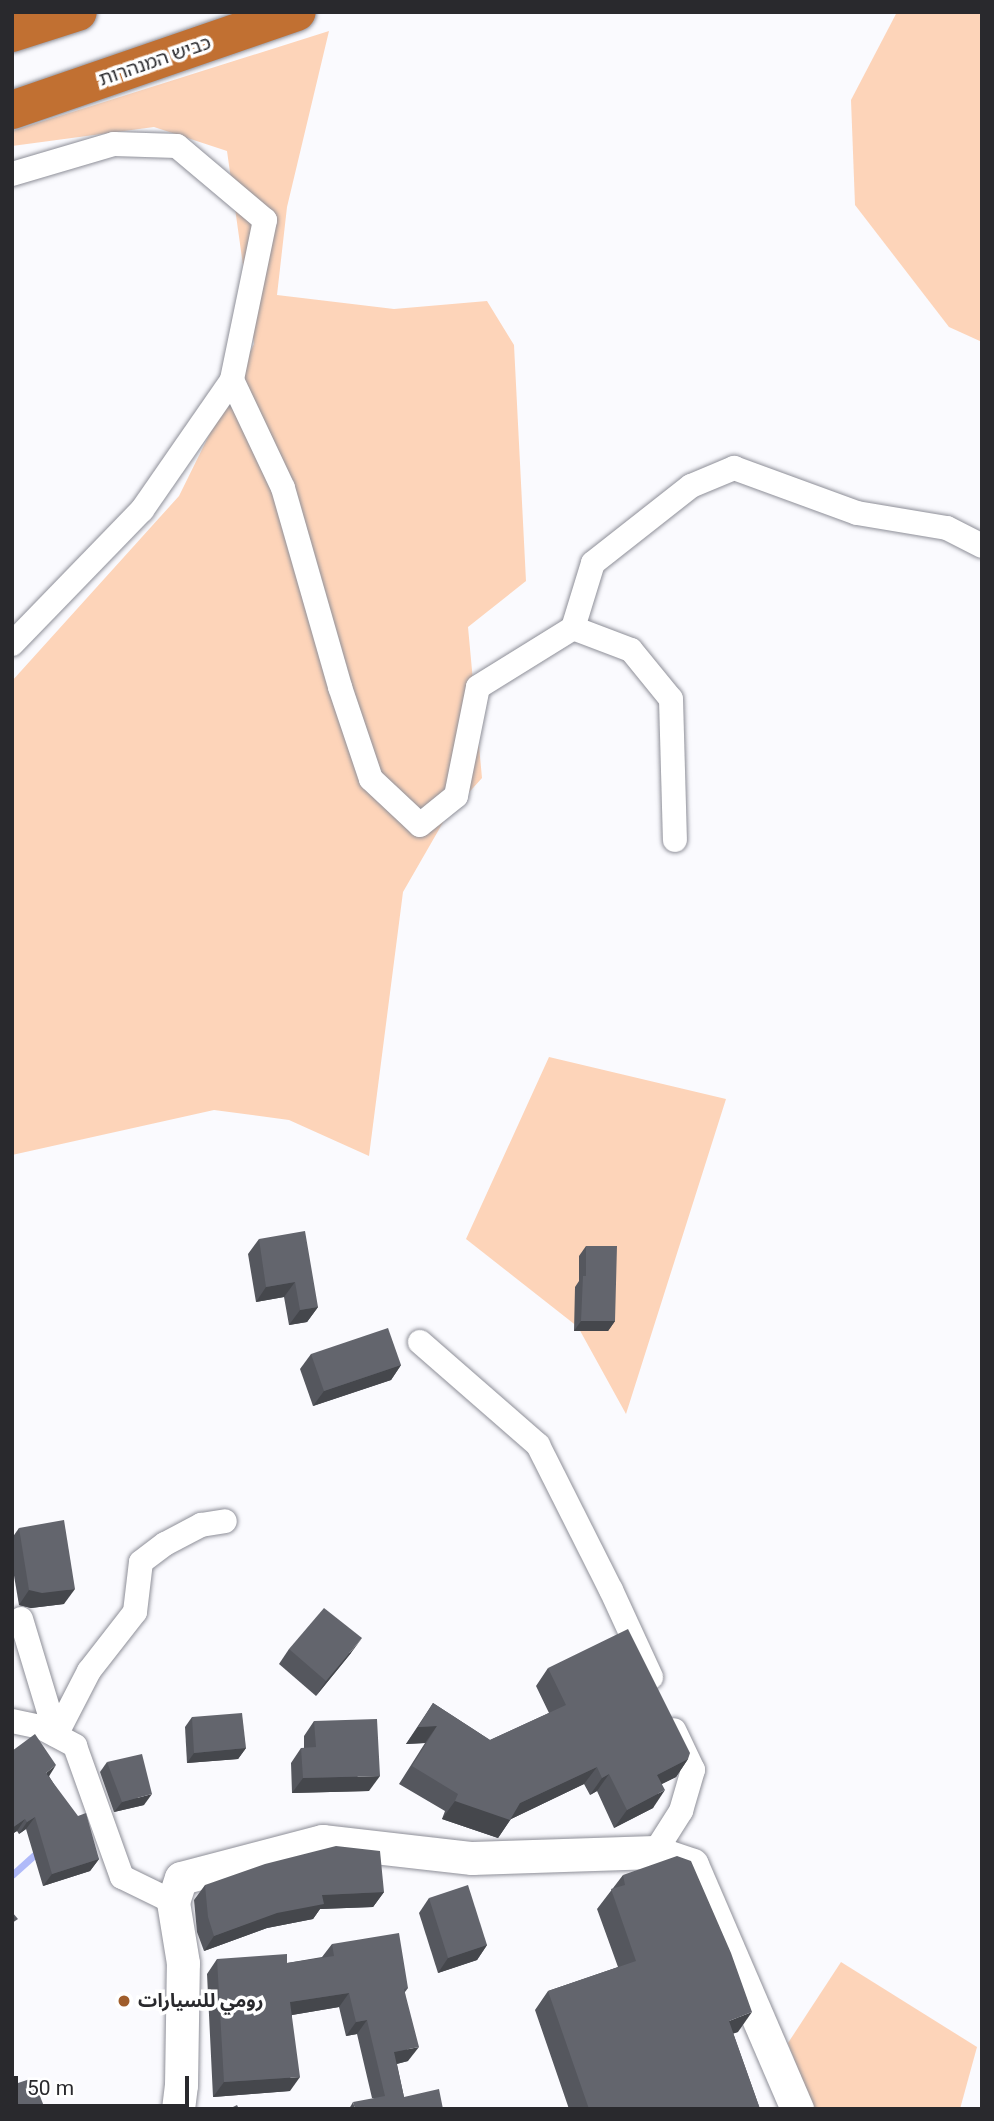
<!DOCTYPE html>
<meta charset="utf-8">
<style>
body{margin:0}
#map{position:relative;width:994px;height:2121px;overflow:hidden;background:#fafafe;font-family:Roboto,"Noto Sans Arabic","Noto Sans Hebrew",sans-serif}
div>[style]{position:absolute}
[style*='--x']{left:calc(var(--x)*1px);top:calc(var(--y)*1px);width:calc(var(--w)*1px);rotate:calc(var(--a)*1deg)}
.green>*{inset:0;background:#fdd4b9}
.stream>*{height:7px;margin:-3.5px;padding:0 3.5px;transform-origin:3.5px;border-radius:3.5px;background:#b0baf9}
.roads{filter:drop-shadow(0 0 2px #8e8f98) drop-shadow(0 0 2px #8e8f98)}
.street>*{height:24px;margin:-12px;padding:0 12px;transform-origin:12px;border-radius:12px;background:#fff}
.secondary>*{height:33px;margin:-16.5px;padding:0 16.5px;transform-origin:16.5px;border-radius:16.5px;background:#fff}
.highway>*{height:38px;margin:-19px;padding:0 19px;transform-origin:19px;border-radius:19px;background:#c17032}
.wall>*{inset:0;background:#55575e}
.shaded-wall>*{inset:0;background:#45474c}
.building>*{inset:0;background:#63656d}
.dots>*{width:19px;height:19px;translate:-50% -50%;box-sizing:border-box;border:4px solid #fff;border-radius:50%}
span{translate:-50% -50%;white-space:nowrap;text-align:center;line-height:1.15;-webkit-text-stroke:7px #fff;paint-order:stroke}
.street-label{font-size:19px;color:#29292d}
.poi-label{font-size:19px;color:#29292d;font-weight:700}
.left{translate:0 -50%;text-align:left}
.frame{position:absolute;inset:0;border:14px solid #29292d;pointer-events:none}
.scale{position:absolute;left:14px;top:2076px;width:175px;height:32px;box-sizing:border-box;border:4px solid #29292d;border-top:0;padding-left:9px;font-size:21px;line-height:24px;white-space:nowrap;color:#29292d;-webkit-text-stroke:5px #fff;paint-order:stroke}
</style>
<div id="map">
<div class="green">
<i style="clip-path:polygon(897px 12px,982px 12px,982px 342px,949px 327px,855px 205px,851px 100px)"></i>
<i style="clip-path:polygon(329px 31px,287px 207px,277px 295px,394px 309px,487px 301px,514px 345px,526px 581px,468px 627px,482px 778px,445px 819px,403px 892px,369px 1156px,289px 1120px,214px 1110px,12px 1155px,12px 681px,179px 496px,254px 344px,227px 151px,154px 127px,12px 146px,12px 131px)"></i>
<i style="clip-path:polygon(549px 1057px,726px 1099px,626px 1414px,578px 1327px,466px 1239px)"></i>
<i style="clip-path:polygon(841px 1962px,977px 2047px,960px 2109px,815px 2109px,811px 2105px,788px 2043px)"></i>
</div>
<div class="stream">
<i style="--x:12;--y:1875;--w:39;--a:-42"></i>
</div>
<div class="roads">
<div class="street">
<i style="--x:12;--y:174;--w:106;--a:-16.4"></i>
<i style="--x:114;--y:144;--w:63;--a:1.8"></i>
<i style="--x:177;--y:146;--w:115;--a:40.1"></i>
<i style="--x:265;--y:220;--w:163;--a:101.7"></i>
<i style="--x:232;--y:380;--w:119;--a:64.7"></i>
<i style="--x:283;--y:488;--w:207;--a:74"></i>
<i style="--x:340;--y:687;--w:97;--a:71.4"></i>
<i style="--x:371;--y:779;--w:67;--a:43.2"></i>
<i style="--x:420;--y:825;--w:46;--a:-38.9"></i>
<i style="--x:456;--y:796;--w:111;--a:-78.6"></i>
<i style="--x:478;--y:687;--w:112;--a:-31.8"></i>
<i style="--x:573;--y:628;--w:62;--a:20.8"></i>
<i style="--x:631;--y:650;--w:63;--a:50.8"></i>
<i style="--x:671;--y:699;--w:141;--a:88.4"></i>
<i style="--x:573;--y:628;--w:68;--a:-72.9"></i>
<i style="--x:593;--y:563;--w:125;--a:-38.2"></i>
<i style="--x:691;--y:486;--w:47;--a:-22.7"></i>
<i style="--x:734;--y:468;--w:131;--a:20.1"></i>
<i style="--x:857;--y:513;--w:91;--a:9.5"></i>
<i style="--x:947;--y:528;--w:39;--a:27"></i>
<i style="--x:12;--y:644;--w:187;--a:-45.9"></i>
<i style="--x:142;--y:510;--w:158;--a:-55.3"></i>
<i style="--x:420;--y:1342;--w:157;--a:41.1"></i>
<i style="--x:538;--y:1445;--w:162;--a:63.3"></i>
<i style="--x:611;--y:1590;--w:96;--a:65.3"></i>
<i style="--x:21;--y:1619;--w:121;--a:73.2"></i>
<i style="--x:12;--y:1721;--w:29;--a:12"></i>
<i style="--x:40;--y:1727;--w:40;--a:28"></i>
<i style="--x:75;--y:1746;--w:139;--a:70.3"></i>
<i style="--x:122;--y:1877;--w:57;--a:26.1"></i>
<i style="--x:56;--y:1735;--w:72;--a:-62.7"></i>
<i style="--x:89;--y:1671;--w:75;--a:-52.1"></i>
<i style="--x:135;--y:1612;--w:50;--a:-83.2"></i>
<i style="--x:141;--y:1562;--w:30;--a:-37"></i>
<i style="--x:165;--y:1544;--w:41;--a:-27.8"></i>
<i style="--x:201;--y:1525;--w:24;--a:-9"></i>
<i style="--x:655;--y:1852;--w:49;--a:-57.6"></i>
<i style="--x:681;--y:1811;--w:43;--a:-73.7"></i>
<i style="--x:693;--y:1770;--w:44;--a:-115.4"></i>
</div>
<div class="secondary">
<i style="--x:178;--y:2109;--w:24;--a:-83"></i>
<i style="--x:181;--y:2085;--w:122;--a:-89.1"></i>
<i style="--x:183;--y:1963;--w:62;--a:-99.3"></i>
<i style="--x:173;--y:1902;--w:25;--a:-72"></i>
<i style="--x:181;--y:1878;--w:146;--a:-14.7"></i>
<i style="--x:322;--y:1841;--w:151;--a:6.5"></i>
<i style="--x:472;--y:1858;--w:183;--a:-1.9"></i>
<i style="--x:655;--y:1852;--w:39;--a:19"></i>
<i style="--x:692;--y:1865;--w:266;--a:66.7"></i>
</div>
<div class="highway">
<i style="--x:12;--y:33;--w:69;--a:-17.7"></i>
<i style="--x:12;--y:110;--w:301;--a:-19"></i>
</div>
</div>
<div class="wall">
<i style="clip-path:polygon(259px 1239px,318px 1307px,307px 1322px,289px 1325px,284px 1297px,256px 1302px,248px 1254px)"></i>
<i style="clip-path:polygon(586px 1246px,615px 1321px,608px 1331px,574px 1331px,575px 1287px,579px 1281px,579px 1256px)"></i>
<i style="clip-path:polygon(311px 1354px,401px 1365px,391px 1380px,313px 1406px,300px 1369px)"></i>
<i style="clip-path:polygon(19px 1528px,64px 1604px,31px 1608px,19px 1605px,12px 1564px,12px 1538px)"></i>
<i style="clip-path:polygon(289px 1649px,351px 1653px,316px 1696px,279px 1664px)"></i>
<i style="clip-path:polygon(548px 1668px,688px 1759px,676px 1777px,662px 1784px,653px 1808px,614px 1828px,597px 1791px,590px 1795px,584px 1784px,511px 1819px,498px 1838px,442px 1819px,445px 1811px,399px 1784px,425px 1743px,406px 1744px,433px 1703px,490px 1740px,549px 1713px,536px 1686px)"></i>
<i style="clip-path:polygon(192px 1717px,246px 1748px,238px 1759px,187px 1763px,185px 1727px)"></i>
<i style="clip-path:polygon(314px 1721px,369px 1791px,292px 1793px,291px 1763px,301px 1748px,304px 1748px,304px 1736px)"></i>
<i style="clip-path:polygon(12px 1751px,49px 1776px,99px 1859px,90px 1871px,43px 1886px,26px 1829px,19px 1834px,17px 1831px,12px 1834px)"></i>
<i style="clip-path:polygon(107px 1762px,144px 1805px,114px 1812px,100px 1772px)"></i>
<i style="clip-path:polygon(623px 1875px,738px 2032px,733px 2033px,760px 2109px,569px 2109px,535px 2010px,548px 1991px,618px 1967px,597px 1909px)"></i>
<i style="clip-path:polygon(205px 1885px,384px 1892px,373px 1907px,320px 1909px,313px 1919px,267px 1928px,204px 1951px,197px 1932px,194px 1900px)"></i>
<i style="clip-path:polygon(429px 1898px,487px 1945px,477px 1960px,438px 1973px,419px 1913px)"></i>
<i style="clip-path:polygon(332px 1944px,408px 1988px,405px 1992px,408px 2061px,397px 2064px,404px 2097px,443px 2109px,372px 2098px,357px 2034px,346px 2036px,339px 2007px,292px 2015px,290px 2091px,213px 2097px,207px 1974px,217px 1959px,287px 1963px,322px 1957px)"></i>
<i style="clip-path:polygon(353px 2102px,355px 2109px,349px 2109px)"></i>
</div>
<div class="shaded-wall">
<i style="clip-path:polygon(295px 1282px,284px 1297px,256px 1302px,266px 1287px)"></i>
<i style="clip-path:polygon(318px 1307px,307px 1322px,289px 1325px,300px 1310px)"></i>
<i style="clip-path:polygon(581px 1321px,615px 1321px,608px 1331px,574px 1331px)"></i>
<i style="clip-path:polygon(401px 1365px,391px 1380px,313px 1406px,324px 1391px)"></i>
<i style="clip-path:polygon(75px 1589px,64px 1604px,31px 1608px,19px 1605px,29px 1590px)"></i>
<i style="clip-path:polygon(362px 1638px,351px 1653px,316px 1696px,326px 1681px)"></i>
<i style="clip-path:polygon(437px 1726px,425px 1743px,406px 1744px,418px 1727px)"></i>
<i style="clip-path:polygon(246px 1748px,238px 1759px,187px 1763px,194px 1753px)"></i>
<i style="clip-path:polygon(688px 1759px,676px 1777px,645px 1792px,657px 1775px)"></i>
<i style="clip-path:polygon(56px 1765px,48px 1778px,46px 1773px)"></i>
<i style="clip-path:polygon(597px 1767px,584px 1784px,509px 1820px,510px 1820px,498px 1838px,442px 1819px,455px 1801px,520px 1803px)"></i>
<i style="clip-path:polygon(609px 1774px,597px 1791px,590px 1795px,602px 1778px)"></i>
<i style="clip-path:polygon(380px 1776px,369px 1791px,292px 1793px,303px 1778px)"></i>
<i style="clip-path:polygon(665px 1790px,653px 1808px,614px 1828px,627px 1810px)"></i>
<i style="clip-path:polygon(152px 1794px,144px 1805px,114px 1812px,122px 1802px)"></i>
<i style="clip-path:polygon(35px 1817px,26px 1829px,19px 1834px,27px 1822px)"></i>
<i style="clip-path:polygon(25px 1819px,17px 1831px,12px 1834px,12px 1828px)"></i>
<i style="clip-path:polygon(99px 1859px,90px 1871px,43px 1886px,52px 1874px)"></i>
<i style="clip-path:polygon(384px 1892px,373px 1907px,320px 1909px,313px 1919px,267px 1928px,204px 1951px,214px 1936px,322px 1895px)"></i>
<i style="clip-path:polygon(487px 1945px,477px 1960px,438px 1973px,448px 1958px)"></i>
<i style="clip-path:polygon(349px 1993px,339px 2007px,280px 2017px,290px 2002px)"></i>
<i style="clip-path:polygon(752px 2012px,738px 2032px,715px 2040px,729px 2021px)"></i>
<i style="clip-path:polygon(367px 2020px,357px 2034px,346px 2036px,356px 2022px)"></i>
<i style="clip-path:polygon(419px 2047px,408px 2061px,384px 2067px,394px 2052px)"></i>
<i style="clip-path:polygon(300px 2077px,290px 2091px,213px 2097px,224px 2082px)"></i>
</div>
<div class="building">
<i style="clip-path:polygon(305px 1231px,318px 1307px,300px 1310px,295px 1282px,266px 1287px,259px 1239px)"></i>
<i style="clip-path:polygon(586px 1246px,617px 1246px,615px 1321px,581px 1321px,583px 1276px,586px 1276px)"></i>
<i style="clip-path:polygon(388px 1328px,401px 1365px,324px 1391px,311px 1354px)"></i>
<i style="clip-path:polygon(64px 1520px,75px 1589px,42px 1593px,29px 1590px,19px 1528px)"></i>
<i style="clip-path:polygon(324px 1608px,362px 1638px,326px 1681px,289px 1649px)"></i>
<i style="clip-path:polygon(628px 1629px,690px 1753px,688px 1759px,657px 1775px,665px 1790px,627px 1810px,609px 1774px,602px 1778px,597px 1767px,520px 1803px,510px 1820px,455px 1801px,458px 1794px,412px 1766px,437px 1726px,418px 1727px,433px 1703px,490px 1740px,566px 1705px,548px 1668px)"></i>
<i style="clip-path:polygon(242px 1713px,246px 1748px,194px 1753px,192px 1717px)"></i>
<i style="clip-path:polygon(377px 1719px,380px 1776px,303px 1778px,301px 1748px,316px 1747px,314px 1721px)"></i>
<i style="clip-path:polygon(35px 1734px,56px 1765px,46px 1773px,78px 1816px,86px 1813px,99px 1859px,52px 1874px,35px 1817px,27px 1822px,25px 1819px,12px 1828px,12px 1751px)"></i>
<i style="clip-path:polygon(142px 1754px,152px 1794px,122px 1802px,107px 1762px)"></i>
<i style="clip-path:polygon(336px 1846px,380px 1851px,384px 1892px,322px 1895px,324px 1904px,277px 1913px,214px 1936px,208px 1917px,205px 1885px,265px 1864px)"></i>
<i style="clip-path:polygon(677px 1856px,691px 1861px,731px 1953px,752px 2012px,729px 2021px,760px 2109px,589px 2109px,548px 1991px,636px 1961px,611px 1889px,625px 1885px,623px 1875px)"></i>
<i style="clip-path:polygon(468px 1885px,487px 1945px,448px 1958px,429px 1898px)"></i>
<i style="clip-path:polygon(12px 1912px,18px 1919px,12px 1923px)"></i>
<i style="clip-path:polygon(399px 1933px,408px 1988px,404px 1989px,419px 2047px,394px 2052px,404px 2097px,439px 2089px,443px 2109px,355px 2109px,353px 2102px,385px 2096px,367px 2020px,356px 2022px,349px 1993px,290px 2002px,300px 2077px,224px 2082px,217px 1959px,287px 1954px,287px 1963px,334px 1956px,332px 1944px)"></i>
<i style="clip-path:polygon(33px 2078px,45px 2109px,12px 2109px,12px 2085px)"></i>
<i style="clip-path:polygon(237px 2105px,239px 2109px,229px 2109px)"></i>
</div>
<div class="dots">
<i style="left:124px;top:2001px;background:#a05e2c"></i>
</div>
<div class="street-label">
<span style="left:155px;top:61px;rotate:-19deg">כביש המנהרות</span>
</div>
<div class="poi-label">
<span class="left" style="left:138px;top:2001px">رومي للسيارات</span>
</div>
<div class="frame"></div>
<div class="scale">50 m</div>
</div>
